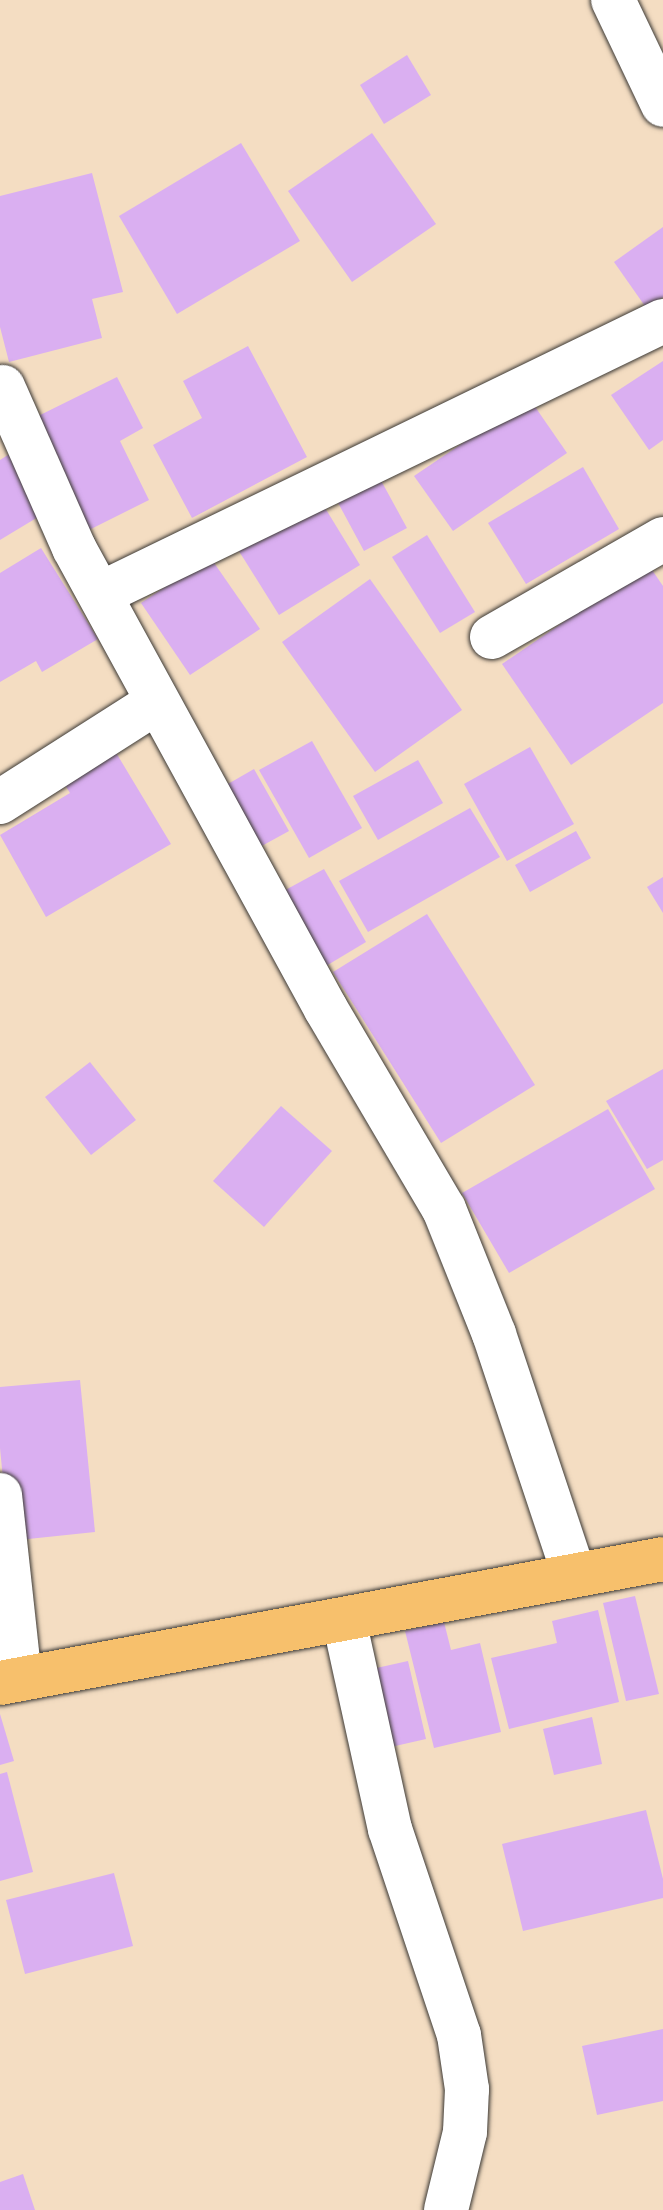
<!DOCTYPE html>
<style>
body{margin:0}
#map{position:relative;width:663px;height:2210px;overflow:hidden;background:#f4ddc2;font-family:"Indie Flower",sans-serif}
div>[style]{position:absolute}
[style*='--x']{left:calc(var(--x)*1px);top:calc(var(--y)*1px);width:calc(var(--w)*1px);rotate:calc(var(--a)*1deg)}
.building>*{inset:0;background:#daaff1}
.roads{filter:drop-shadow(0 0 2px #3c3935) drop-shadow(0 0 2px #3c3935)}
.minor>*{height:44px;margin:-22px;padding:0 22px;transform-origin:22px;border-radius:22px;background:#fff}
.trunk>*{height:44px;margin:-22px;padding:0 22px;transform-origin:22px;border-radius:22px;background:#f7c06c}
span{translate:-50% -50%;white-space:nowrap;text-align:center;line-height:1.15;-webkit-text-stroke:8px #fdfcf7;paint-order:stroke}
</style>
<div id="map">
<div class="building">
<i style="clip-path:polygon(407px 55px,431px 95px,384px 124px,360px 85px)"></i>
<i style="clip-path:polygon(372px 133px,436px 224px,352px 282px,288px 191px)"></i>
<i style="clip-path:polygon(241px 143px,300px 241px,177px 314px,119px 216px)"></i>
<i style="clip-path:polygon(92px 173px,123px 292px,92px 299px,102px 338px,9px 362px,0 327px,0 196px)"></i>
<i style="clip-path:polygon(663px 227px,663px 297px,647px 309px,614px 262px)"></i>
<i style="clip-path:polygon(248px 346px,307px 457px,192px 518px,153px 445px,202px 418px,183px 381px)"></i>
<i style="clip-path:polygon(663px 361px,663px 440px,649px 450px,611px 395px)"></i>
<i style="clip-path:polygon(117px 377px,143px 428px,120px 441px,149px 500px,85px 532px,28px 421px)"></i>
<i style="clip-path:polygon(529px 398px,567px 453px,453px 531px,414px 476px)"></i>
<i style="clip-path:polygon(11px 453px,48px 511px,0 540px,0 460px)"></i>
<i style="clip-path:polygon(583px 467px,619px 529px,526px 584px,488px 523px)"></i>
<i style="clip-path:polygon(378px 475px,407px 528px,364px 551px,336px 499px)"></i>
<i style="clip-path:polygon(319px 498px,360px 565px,279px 615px,237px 548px)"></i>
<i style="clip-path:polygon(427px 535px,475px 612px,440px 633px,392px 557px)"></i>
<i style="clip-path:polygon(41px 548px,98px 639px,42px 672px,36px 661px,0 682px,0 573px)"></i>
<i style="clip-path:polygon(210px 557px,260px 629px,190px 675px,141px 603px)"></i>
<i style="clip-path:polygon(648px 564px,663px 586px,663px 703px,571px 765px,502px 664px)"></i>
<i style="clip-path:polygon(370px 579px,462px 710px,375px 772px,282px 642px)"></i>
<i style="clip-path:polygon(312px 741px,362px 828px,309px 858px,259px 770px)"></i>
<i style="clip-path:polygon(112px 746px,171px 844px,46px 917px,0 835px,70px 793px,60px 777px)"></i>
<i style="clip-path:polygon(530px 747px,574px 824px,507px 861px,464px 784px)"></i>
<i style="clip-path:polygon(418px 760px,443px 803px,378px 840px,353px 796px)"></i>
<i style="clip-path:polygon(254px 769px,289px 831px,249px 853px,214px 792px)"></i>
<i style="clip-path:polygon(470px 808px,500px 857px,368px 932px,339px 881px)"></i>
<i style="clip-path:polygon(576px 831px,591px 858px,530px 892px,515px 865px)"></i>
<i style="clip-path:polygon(324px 869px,366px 942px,321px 969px,278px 894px)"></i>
<i style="clip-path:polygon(663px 877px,663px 913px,647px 887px)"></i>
<i style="clip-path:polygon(427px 914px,535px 1085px,441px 1143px,333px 972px)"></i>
<i style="clip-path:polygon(90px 1062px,136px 1120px,91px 1155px,45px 1097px)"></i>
<i style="clip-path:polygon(663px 1069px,663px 1160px,647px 1169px,606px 1101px)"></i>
<i style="clip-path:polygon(281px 1106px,332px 1151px,264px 1227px,213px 1181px)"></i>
<i style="clip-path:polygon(608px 1109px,655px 1189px,509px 1273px,462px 1193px)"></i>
<i style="clip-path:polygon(80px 1380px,95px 1532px,9px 1541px,0 1448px,0 1387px)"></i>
<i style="clip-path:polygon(635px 1596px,659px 1694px,626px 1701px,603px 1603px)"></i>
<i style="clip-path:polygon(598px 1610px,619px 1702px,509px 1729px,491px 1658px,557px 1643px,552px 1621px)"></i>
<i style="clip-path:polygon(444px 1622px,451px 1650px,480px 1643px,501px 1732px,434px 1748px,405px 1631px)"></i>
<i style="clip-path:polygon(408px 1661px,426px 1739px,382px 1749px,363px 1671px)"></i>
<i style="clip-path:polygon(0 1714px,14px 1761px,0 1765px)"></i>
<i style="clip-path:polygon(592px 1717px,602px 1764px,554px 1775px,543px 1729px)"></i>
<i style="clip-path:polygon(7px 1772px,33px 1872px,0 1881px,0 1774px)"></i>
<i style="clip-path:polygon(646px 1810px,663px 1879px,663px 1898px,523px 1931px,502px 1844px)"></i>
<i style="clip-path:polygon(114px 1873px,133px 1946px,25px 1974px,6px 1900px)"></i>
<i style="clip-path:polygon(663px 2029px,663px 2101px,597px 2115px,582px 2046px)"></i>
<i style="clip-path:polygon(23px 2174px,35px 2210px,0 2210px,0 2182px)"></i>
</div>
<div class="roads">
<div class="minor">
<i style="--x:613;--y:0;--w:116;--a:64.5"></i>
<i style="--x:3;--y:387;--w:176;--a:66.2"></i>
<i style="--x:74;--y:548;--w:525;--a:61.34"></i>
<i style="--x:326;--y:1009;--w:232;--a:59.5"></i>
<i style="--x:444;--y:1209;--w:135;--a:68.2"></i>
<i style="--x:494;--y:1334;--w:254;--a:71.6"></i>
<i style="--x:100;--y:594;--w:626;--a:-25.87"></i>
<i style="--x:492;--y:637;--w:197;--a:-29.8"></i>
<i style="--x:0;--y:802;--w:186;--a:-32.5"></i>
<i style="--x:0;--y:1495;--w:185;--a:83.8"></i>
<i style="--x:344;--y:1620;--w:214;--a:77.6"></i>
<i style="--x:390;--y:1829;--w:217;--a:71.5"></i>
<i style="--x:459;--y:2035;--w:55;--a:81.6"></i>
<i style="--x:467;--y:2089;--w:43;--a:92.7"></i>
<i style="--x:465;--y:2132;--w:80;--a:103.7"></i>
</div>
<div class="trunk">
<i style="--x:0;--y:1683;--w:674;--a:-10.59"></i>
</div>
</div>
</div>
